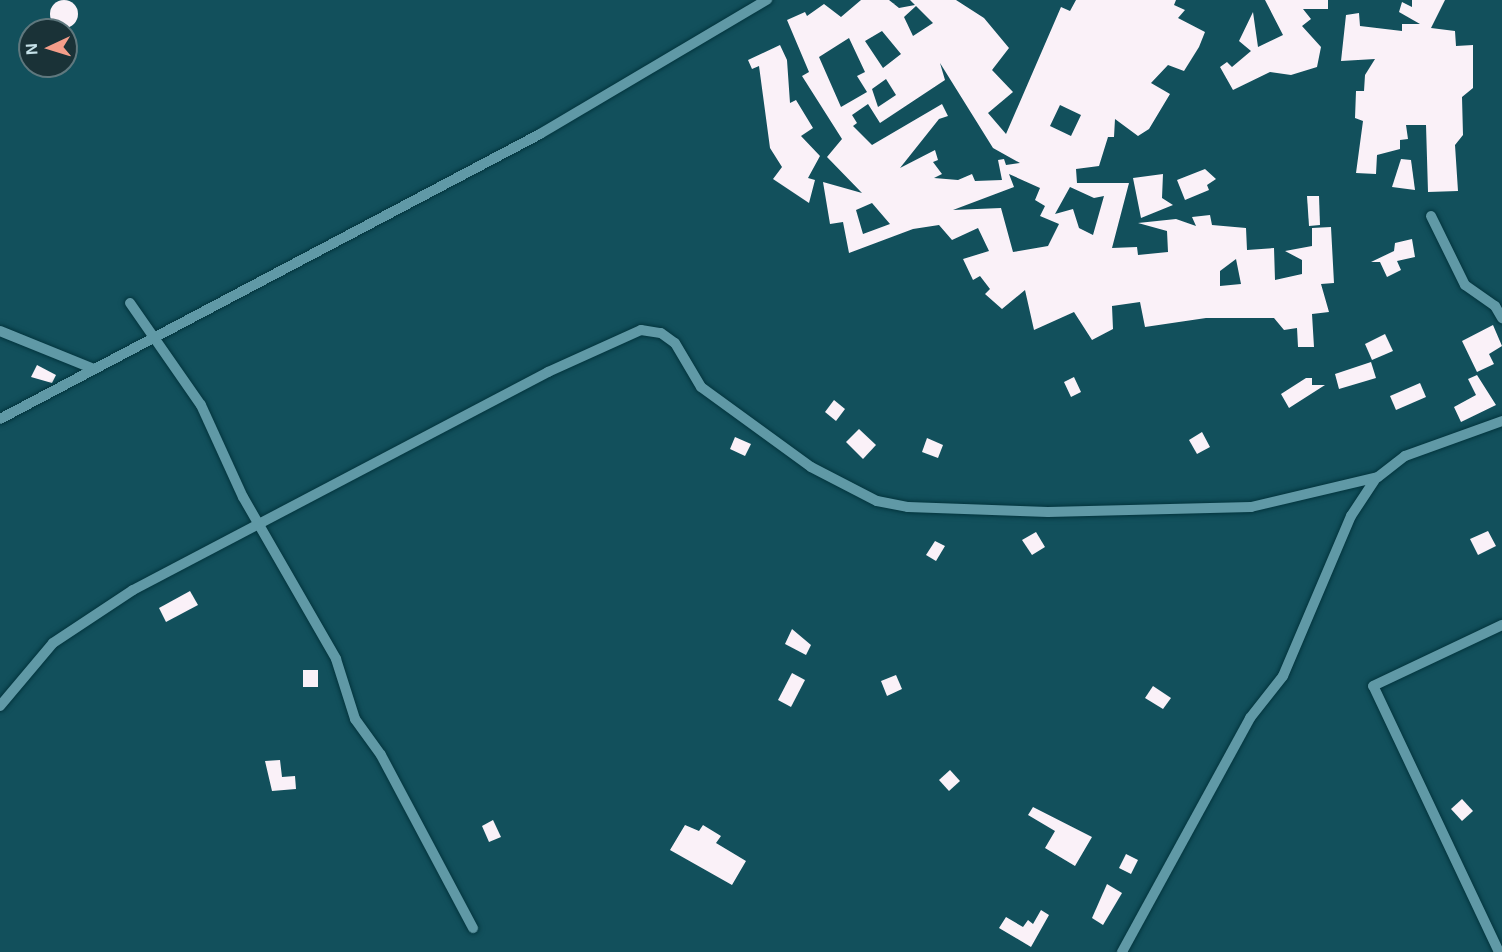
<!DOCTYPE html>
<style>
body{margin:0}
#map{position:relative;width:1502px;height:952px;overflow:hidden;background:#12505c;font-family:Helvetica,sans-serif}
div>[style]{position:absolute}
[style*='--x']{left:calc(var(--x)*1px);top:calc(var(--y)*1px);width:calc(var(--w)*1px);rotate:calc(var(--a)*1deg)}
.building>*{inset:0;background:#faf1f8}
.round{border-radius:50%}
.roads{filter:drop-shadow(0 0 2px #03343d) drop-shadow(0 0 2px #03343d)}
.minor>*{height:10px;margin:-5px;padding:0 5px;transform-origin:5px;border-radius:5px;background:#6099a6}
span{translate:-50% -50%;white-space:nowrap;text-align:center;line-height:1.15;-webkit-text-stroke:6px #1a3237;paint-order:stroke}
.north{position:absolute;left:18px;top:18px;width:60px;height:60px;box-sizing:border-box;background:#1a3237;border:2px solid #5f787e;border-radius:50%;rotate:266deg;font-size:16px;font-weight:700;line-height:24px;text-align:center;color:#c6e2e9}
.north::after{content:'';display:block;margin:auto;width:21px;height:27px;background:#f49e8a;clip-path:polygon(50% 0,100% 100%,50% 72%,0 100%)}
</style>
<div id="map">
<div class="building">
<i style="clip-path:polygon(evenodd,861px 0,889px 0,899px 8px,915px 5px,910px 0,956px 0,984px 18px,1009px 48px,992px 70px,1013px 92px,988px 113px,1006px 134px,1061px 7px,1070px 11px,1076px 0,1176px 0,1174px 5px,1185px 10px,1178px 18px,1205px 32px,1199px 47px,1184px 71px,1168px 65px,1151px 83px,1170px 94px,1149px 129px,1138px 136px,1115px 119px,1114px 137px,1108px 137px,1099px 166px,1076px 169px,1077px 183px,1129px 183px,1112px 248px,1137px 247px,1138px 255px,1168px 252px,1167px 231px,1138px 223px,1176px 219px,1196px 226px,1192px 217px,1210px 215px,1212px 225px,1246px 228px,1247px 250px,1274px 248px,1275px 280px,1302px 274px,1302px 260px,1285px 251px,1312px 246px,1312px 228px,1331px 227px,1334px 283px,1321px 284px,1329px 312px,1312px 314px,1314px 347px,1298px 347px,1297px 328px,1284px 330px,1274px 318px,1206px 318px,1145px 327px,1140px 302px,1112px 306px,1113px 329px,1092px 340px,1074px 312px,1034px 330px,1025px 290px,1002px 309px,985px 294px,990px 289px,980px 276px,973px 280px,963px 259px,989px 251px,978px 228px,952px 240px,939px 225px,913px 229px,849px 253px,843px 222px,830px 224px,823px 182px,862px 193px,827px 157px,842px 139px,802px 76px,809px 72px,787px 20px,805px 12px,807px 16px,824px 4px,841px 17px,861px 0,916px 6px,933px 23px,913px 36px,904px 17px,916px 6px,861px 0,882px 31px,901px 54px,883px 68px,865px 41px,882px 31px,861px 0,849px 38px,865px 72px,857px 76px,867px 92px,841px 107px,819px 57px,849px 38px,861px 0,940px 63px,993px 148px,1020px 163px,1006px 165px,1004px 159px,998px 160px,1002px 180px,975px 181px,972px 174px,958px 180px,934px 178px,942px 174px,933px 162px,938px 160px,935px 150px,900px 168px,939px 119px,948px 116px,942px 104px,872px 145px,853px 126px,857px 123px,852px 115px,868px 104px,880px 123px,945px 80px,940px 63px,861px 0,886px 79px,896px 95px,878px 107px,872px 89px,886px 79px,861px 0,1060px 105px,1081px 115px,1071px 136px,1050px 126px,1060px 105px,861px 0,1009px 174px,1040px 188px,1035px 200px,1045px 206px,1040px 216px,1059px 224px,1048px 246px,1013px 252px,1001px 208px,953px 210px,1014px 187px,1009px 174px,861px 0,1070px 187px,1094px 198px,1104px 196px,1093px 235px,1079px 228px,1073px 209px,1055px 214px,1070px 187px,861px 0,872px 203px,890px 224px,863px 234px,856px 210px,872px 203px,861px 0,1236px 259px,1241px 284px,1220px 286px,1220px 271px,1236px 259px)"></i>
<i style="clip-path:polygon(1265px 0,1328px 0,1328px 9px,1303px 9px,1311px 19px,1302px 26px,1321px 47px,1317px 67px,1291px 75px,1270px 72px,1233px 90px,1220px 67px,1227px 62px,1232px 67px,1251px 51px,1239px 41px,1253px 12px,1258px 47px,1283px 35px)"></i>
<i style="clip-path:polygon(1412px 0,1445px 0,1431px 28px,1455px 31px,1456px 46px,1473px 45px,1473px 88px,1462px 97px,1463px 135px,1455px 145px,1458px 191px,1428px 192px,1426px 125px,1406px 125px,1408px 139px,1400px 140px,1400px 149px,1377px 155px,1376px 174px,1356px 173px,1363px 121px,1355px 118px,1356px 91px,1364px 91px,1365px 75px,1375px 59px,1341px 61px,1346px 15px,1359px 13px,1360px 26px,1402px 31px,1402px 24px,1420px 24px,1399px 12px,1402px 2px,1412px 7px)"></i>
<i class="round" style="left:50px;top:0;width:28px;height:28px"></i>
<i style="clip-path:polygon(780px 45px,787px 60px,790px 103px,796px 100px,813px 128px,801px 136px,820px 156px,808px 178px,815px 180px,809px 203px,773px 179px,782px 167px,770px 148px,759px 66px,752px 69px,748px 60px)"></i>
<i style="clip-path:polygon(1401px 159px,1411px 160px,1415px 190px,1392px 187px)"></i>
<i style="clip-path:polygon(1205px 169px,1216px 179px,1207px 185px,1209px 190px,1185px 200px,1177px 180px)"></i>
<i style="clip-path:polygon(1163px 174px,1162px 198px,1173px 205px,1141px 218px,1133px 178px)"></i>
<i style="clip-path:polygon(1307px 196px,1319px 196px,1320px 225px,1309px 226px)"></i>
<i style="clip-path:polygon(1412px 239px,1415px 257px,1397px 261px,1401px 270px,1387px 277px,1380px 262px,1371px 262px,1394px 251px,1395px 243px)"></i>
<i style="clip-path:polygon(1493px 325px,1502px 346px,1489px 354px,1494px 364px,1477px 372px,1462px 341px)"></i>
<i style="clip-path:polygon(1385px 334px,1393px 351px,1372px 360px,1365px 344px)"></i>
<i style="clip-path:polygon(1371px 362px,1376px 378px,1339px 389px,1335px 374px)"></i>
<i style="clip-path:polygon(37px 365px,56px 375px,52px 383px,31px 377px)"></i>
<i style="clip-path:polygon(1477px 375px,1496px 405px,1461px 422px,1454px 407px,1476px 395px,1468px 379px)"></i>
<i style="clip-path:polygon(1074px 377px,1081px 392px,1071px 397px,1064px 382px)"></i>
<i style="clip-path:polygon(1306px 378px,1312px 378px,1312px 385px,1325px 385px,1289px 408px,1281px 394px)"></i>
<i style="clip-path:polygon(1420px 383px,1426px 397px,1396px 410px,1390px 396px)"></i>
<i style="clip-path:polygon(834px 400px,845px 409px,836px 421px,825px 412px)"></i>
<i style="clip-path:polygon(859px 429px,876px 445px,863px 459px,846px 442px)"></i>
<i style="clip-path:polygon(1202px 432px,1210px 447px,1197px 454px,1189px 440px)"></i>
<i style="clip-path:polygon(735px 437px,751px 444px,745px 456px,730px 449px)"></i>
<i style="clip-path:polygon(927px 438px,943px 445px,938px 458px,922px 452px)"></i>
<i style="clip-path:polygon(1488px 531px,1496px 546px,1478px 555px,1470px 539px)"></i>
<i style="clip-path:polygon(1036px 532px,1045px 547px,1032px 555px,1022px 540px)"></i>
<i style="clip-path:polygon(935px 541px,945px 546px,936px 561px,926px 555px)"></i>
<i style="clip-path:polygon(190px 591px,198px 605px,166px 622px,159px 608px)"></i>
<i style="clip-path:polygon(792px 629px,811px 645px,806px 655px,785px 644px)"></i>
<i style="clip-path:polygon(303px 670px,318px 670px,318px 687px,303px 687px)"></i>
<i style="clip-path:polygon(792px 673px,805px 680px,791px 707px,778px 700px)"></i>
<i style="clip-path:polygon(896px 675px,902px 689px,887px 696px,881px 681px)"></i>
<i style="clip-path:polygon(1153px 686px,1171px 698px,1163px 709px,1145px 698px)"></i>
<i style="clip-path:polygon(280px 760px,282px 777px,295px 776px,296px 789px,272px 791px,265px 761px)"></i>
<i style="clip-path:polygon(950px 770px,960px 781px,949px 791px,939px 780px)"></i>
<i style="clip-path:polygon(1462px 799px,1473px 811px,1462px 821px,1451px 809px)"></i>
<i style="clip-path:polygon(1033px 807px,1092px 837px,1075px 866px,1045px 848px,1055px 831px,1028px 815px)"></i>
<i style="clip-path:polygon(493px 820px,501px 837px,489px 842px,482px 826px)"></i>
<i style="clip-path:polygon(685px 825px,699px 831px,703px 825px,721px 836px,716px 843px,746px 861px,732px 885px,670px 850px)"></i>
<i style="clip-path:polygon(1126px 854px,1138px 860px,1131px 874px,1119px 868px)"></i>
<i style="clip-path:polygon(1107px 884px,1122px 893px,1103px 925px,1092px 918px)"></i>
<i style="clip-path:polygon(1041px 910px,1049px 915px,1031px 947px,999px 928px,1006px 917px,1023px 927px,1028px 920px,1033px 924px)"></i>
</div>
<div class="roads">
<div class="minor">
<i style="--x:1431;--y:216;--w:77;--a:63.8"></i>
<i style="--x:1465;--y:285;--w:37;--a:35"></i>
<i style="--x:1495;--y:306;--w:14;--a:60"></i>
<i style="--x:130;--y:303;--w:124;--a:55.2"></i>
<i style="--x:201;--y:405;--w:101;--a:65.5"></i>
<i style="--x:243;--y:497;--w:187;--a:60.1"></i>
<i style="--x:336;--y:659;--w:63;--a:72.4"></i>
<i style="--x:355;--y:719;--w:44;--a:54.2"></i>
<i style="--x:381;--y:755;--w:196;--a:62"></i>
<i style="--x:0;--y:331;--w:101;--a:22"></i>
<i style="--x:0;--y:419;--w:611;--a:-27.82"></i>
<i style="--x:540;--y:134;--w:264;--a:-30.6"></i>
<i style="--x:0;--y:706;--w:82;--a:-49.9"></i>
<i style="--x:53;--y:643;--w:96;--a:-33.5"></i>
<i style="--x:133;--y:590;--w:469;--a:-27.7"></i>
<i style="--x:548;--y:372;--w:102;--a:-24.3"></i>
<i style="--x:641;--y:330;--w:20;--a:9"></i>
<i style="--x:661;--y:333;--w:17;--a:36"></i>
<i style="--x:675;--y:343;--w:51;--a:59.4"></i>
<i style="--x:701;--y:387;--w:136;--a:36"></i>
<i style="--x:811;--y:467;--w:74;--a:27.3"></i>
<i style="--x:877;--y:501;--w:32;--a:11"></i>
<i style="--x:908;--y:507;--w:140;--a:2"></i>
<i style="--x:1048;--y:512;--w:203;--a:-1.4"></i>
<i style="--x:1251;--y:507;--w:130;--a:-13.3"></i>
<i style="--x:1378;--y:477;--w:34;--a:-38"></i>
<i style="--x:1405;--y:456;--w:103;--a:-19.8"></i>
<i style="--x:1122;--y:952;--w:267;--a:-61.3"></i>
<i style="--x:1250;--y:718;--w:53;--a:-51.8"></i>
<i style="--x:1283;--y:676;--w:174;--a:-67"></i>
<i style="--x:1351;--y:516;--w:45;--a:-56.7"></i>
<i style="--x:1499;--y:952;--w:294;--a:-115.3"></i>
<i style="--x:1373;--y:686;--w:143;--a:-25.3"></i>
</div>
</div>
<div class="north">N</div>
</div>
